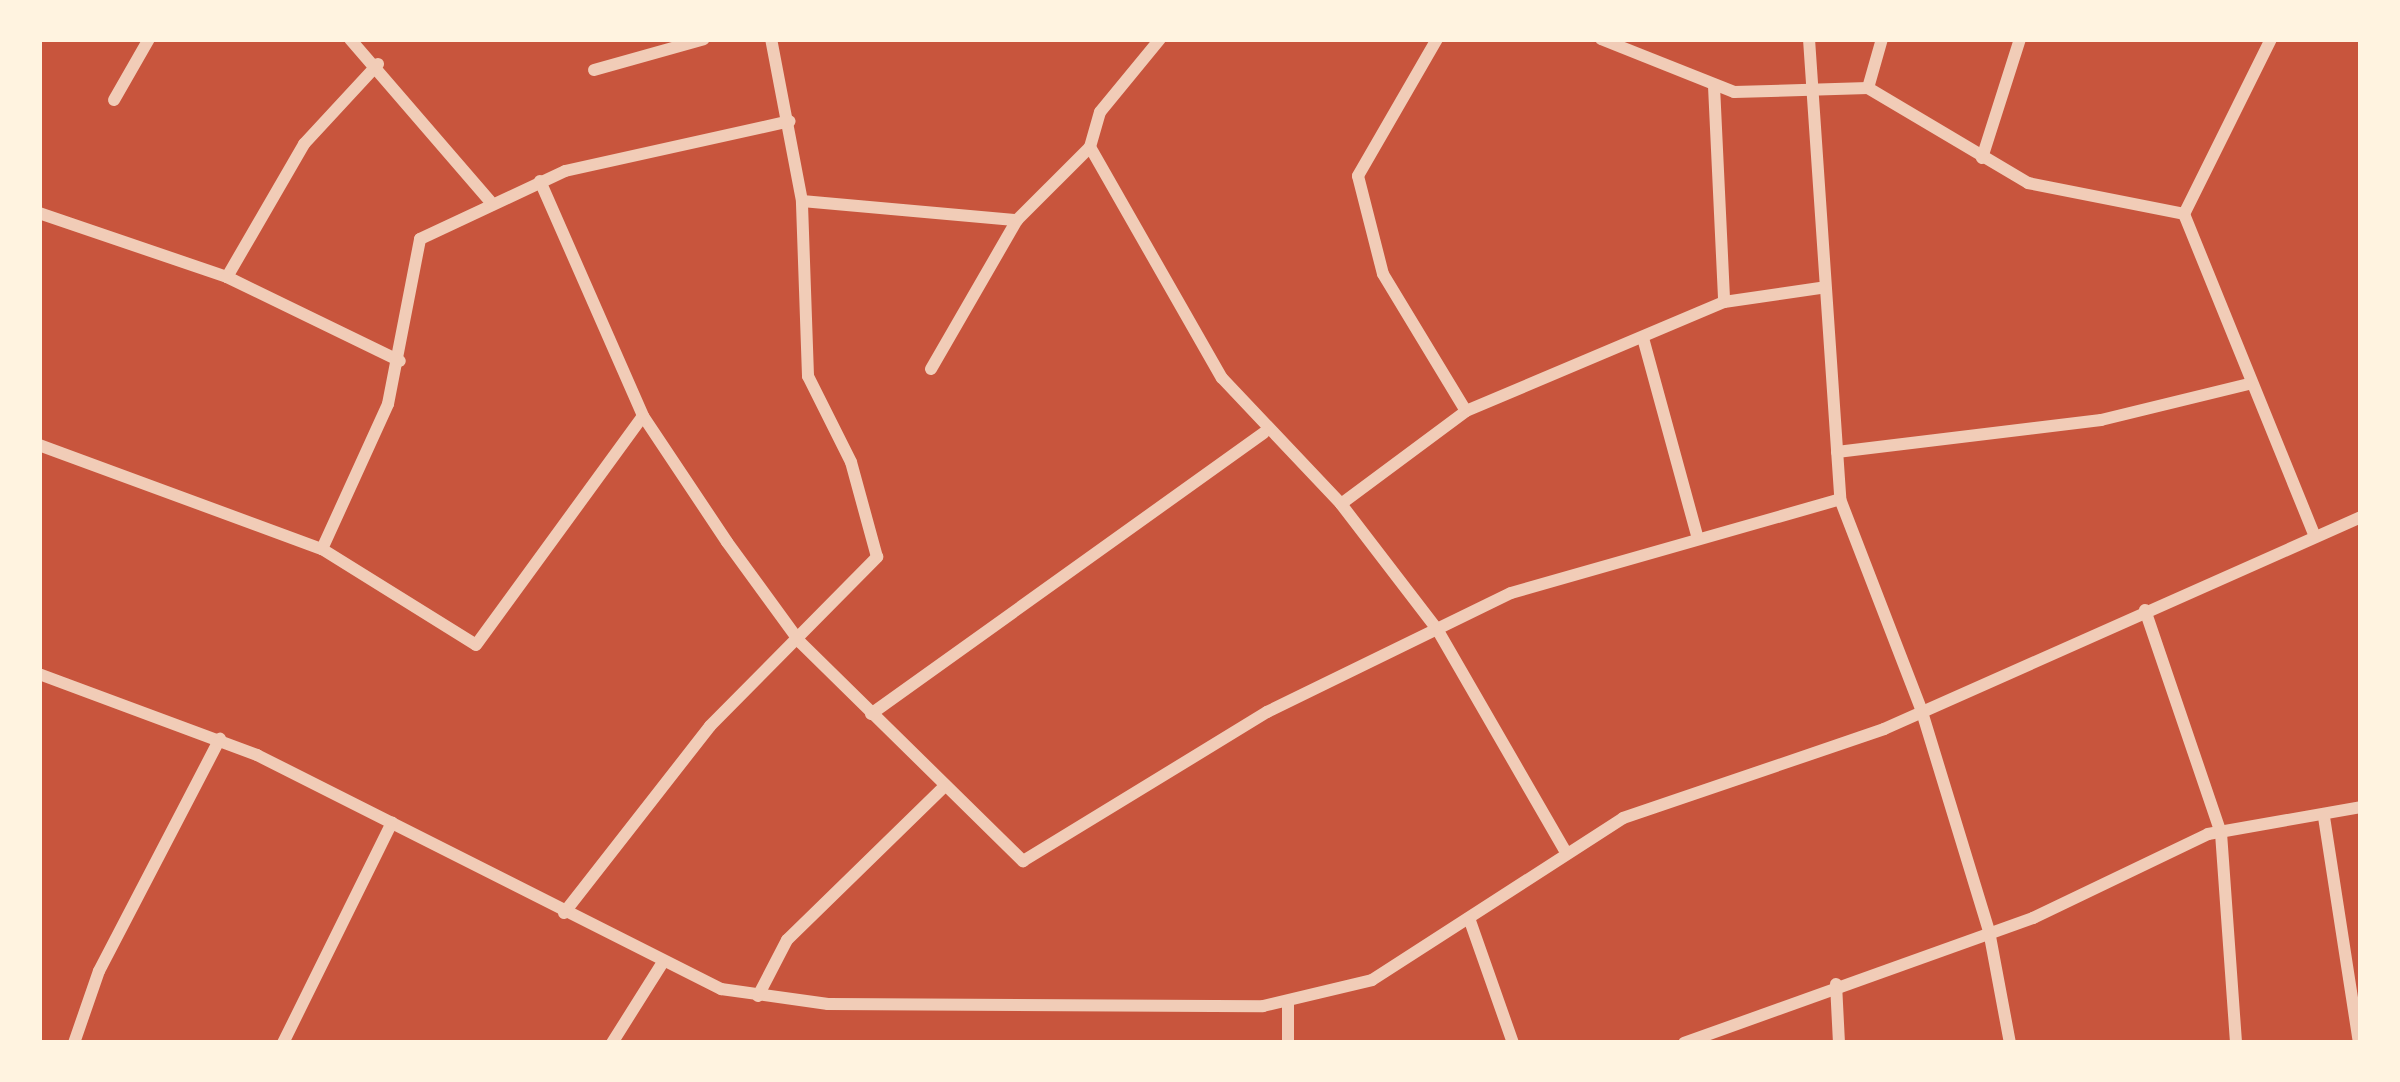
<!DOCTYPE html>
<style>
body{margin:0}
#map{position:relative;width:2400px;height:1082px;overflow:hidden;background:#c8553d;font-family:"Alegreya Sans",sans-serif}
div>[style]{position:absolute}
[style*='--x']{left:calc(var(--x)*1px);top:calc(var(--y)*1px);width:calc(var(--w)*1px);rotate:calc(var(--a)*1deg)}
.minor>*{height:12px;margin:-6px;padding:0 6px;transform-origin:6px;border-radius:6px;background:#f1ccb7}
span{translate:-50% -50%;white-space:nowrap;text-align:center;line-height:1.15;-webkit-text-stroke:12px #fff3e0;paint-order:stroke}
.frame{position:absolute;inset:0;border:42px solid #fff3e0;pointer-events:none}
</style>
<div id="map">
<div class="minor">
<i style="--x:350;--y:39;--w:214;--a:49.2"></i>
<i style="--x:1160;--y:39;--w:94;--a:129.4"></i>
<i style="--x:1100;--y:112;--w:36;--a:106"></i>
<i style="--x:1090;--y:147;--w:266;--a:60.3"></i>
<i style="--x:1222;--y:378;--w:173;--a:46.6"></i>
<i style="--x:1341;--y:504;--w:158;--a:52.5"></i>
<i style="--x:1437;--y:629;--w:254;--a:60"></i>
<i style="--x:1437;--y:39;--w:158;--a:120"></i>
<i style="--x:1358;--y:176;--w:101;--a:75.7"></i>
<i style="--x:1383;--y:274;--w:160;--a:58.8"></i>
<i style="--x:1601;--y:39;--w:143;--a:21.7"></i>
<i style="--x:1734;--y:92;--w:134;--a:-1.7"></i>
<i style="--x:1868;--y:88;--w:186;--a:30.7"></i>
<i style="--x:2028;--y:183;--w:159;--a:11.2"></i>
<i style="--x:1809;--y:39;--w:461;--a:86.1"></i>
<i style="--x:1840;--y:499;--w:228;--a:68.9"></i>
<i style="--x:1922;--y:712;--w:229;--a:73"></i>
<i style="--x:1989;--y:931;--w:114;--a:79.4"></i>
<i style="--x:2271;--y:39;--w:195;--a:116.4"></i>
<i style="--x:2184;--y:214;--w:348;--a:67.9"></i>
<i style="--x:594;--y:70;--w:114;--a:-15.7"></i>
<i style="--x:1714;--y:86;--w:216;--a:87.3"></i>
<i style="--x:1868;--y:88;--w:51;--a:-74.1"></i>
<i style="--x:114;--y:100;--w:70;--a:-60.2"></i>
<i style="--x:1982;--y:158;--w:125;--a:-72.3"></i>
<i style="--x:540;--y:181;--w:257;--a:66.3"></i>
<i style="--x:643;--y:416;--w:151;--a:56.3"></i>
<i style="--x:727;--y:542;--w:124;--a:53.9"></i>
<i style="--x:800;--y:642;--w:313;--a:44.5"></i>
<i style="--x:1023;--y:861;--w:286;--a:-31.4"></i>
<i style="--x:1267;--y:712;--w:271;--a:-26"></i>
<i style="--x:1511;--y:593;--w:342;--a:-15.9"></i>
<i style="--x:802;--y:201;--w:216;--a:5.1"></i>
<i style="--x:39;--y:213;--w:199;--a:18.8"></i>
<i style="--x:227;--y:277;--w:154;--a:-59.9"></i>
<i style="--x:304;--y:144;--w:109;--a:-47.2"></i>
<i style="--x:227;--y:277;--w:192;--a:25.9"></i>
<i style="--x:1643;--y:338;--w:205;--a:74.7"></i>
<i style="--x:931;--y:369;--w:172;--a:-60"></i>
<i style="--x:1017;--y:220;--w:103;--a:-45"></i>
<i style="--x:39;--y:445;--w:302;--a:20.2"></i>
<i style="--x:322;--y:549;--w:181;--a:31.9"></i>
<i style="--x:476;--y:645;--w:283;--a:-53.9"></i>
<i style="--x:1837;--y:452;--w:266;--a:-6.9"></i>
<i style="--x:2101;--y:420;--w:152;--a:-13.7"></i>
<i style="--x:1341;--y:504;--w:156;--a:-36.6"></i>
<i style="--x:1466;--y:411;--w:280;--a:-22.9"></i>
<i style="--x:1724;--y:302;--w:97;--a:-8.3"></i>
<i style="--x:322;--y:549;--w:159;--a:-65.5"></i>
<i style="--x:388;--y:404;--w:168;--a:-79"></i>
<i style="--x:420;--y:239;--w:160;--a:-25.1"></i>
<i style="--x:565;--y:171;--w:230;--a:-12.5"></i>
<i style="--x:2145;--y:610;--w:236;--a:71.2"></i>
<i style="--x:2221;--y:833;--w:211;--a:85.9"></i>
<i style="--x:39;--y:674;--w:233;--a:20.4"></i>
<i style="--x:257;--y:755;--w:520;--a:26.76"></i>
<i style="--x:721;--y:989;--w:108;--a:8"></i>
<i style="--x:828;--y:1004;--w:435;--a:0.3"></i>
<i style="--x:1263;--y:1006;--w:112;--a:-13.4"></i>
<i style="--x:1372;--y:980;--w:299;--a:-32.8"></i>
<i style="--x:1623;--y:818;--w:276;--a:-18.8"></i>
<i style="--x:1884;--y:729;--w:522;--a:-23.96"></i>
<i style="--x:871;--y:714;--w:483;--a:-35.6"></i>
<i style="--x:2324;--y:817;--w:229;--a:81.2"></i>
<i style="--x:564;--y:913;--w:237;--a:-52"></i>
<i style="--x:710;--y:726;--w:238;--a:-45.3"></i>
<i style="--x:877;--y:557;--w:98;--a:-105.3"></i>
<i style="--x:851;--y:462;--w:96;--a:-116.6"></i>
<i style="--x:808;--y:376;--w:175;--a:-92"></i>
<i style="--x:802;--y:201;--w:165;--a:-100.8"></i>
<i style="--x:1469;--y:918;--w:133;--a:70.6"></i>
<i style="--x:1836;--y:984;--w:59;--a:87.1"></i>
<i style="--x:758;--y:996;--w:63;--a:-62.6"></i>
<i style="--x:787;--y:940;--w:218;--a:-44.3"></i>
<i style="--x:74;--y:1043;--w:76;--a:-70.9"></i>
<i style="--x:99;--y:971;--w:262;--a:-62.5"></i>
<i style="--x:283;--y:1043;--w:246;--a:-63.7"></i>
<i style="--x:612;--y:1043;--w:96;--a:-57.8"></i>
<i style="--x:1288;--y:1043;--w:41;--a:-90"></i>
<i style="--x:1684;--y:1043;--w:371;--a:-19.7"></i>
<i style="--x:2033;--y:918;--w:194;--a:-25.6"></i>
<i style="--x:2208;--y:834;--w:155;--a:-10"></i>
</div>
<div class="frame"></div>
</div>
